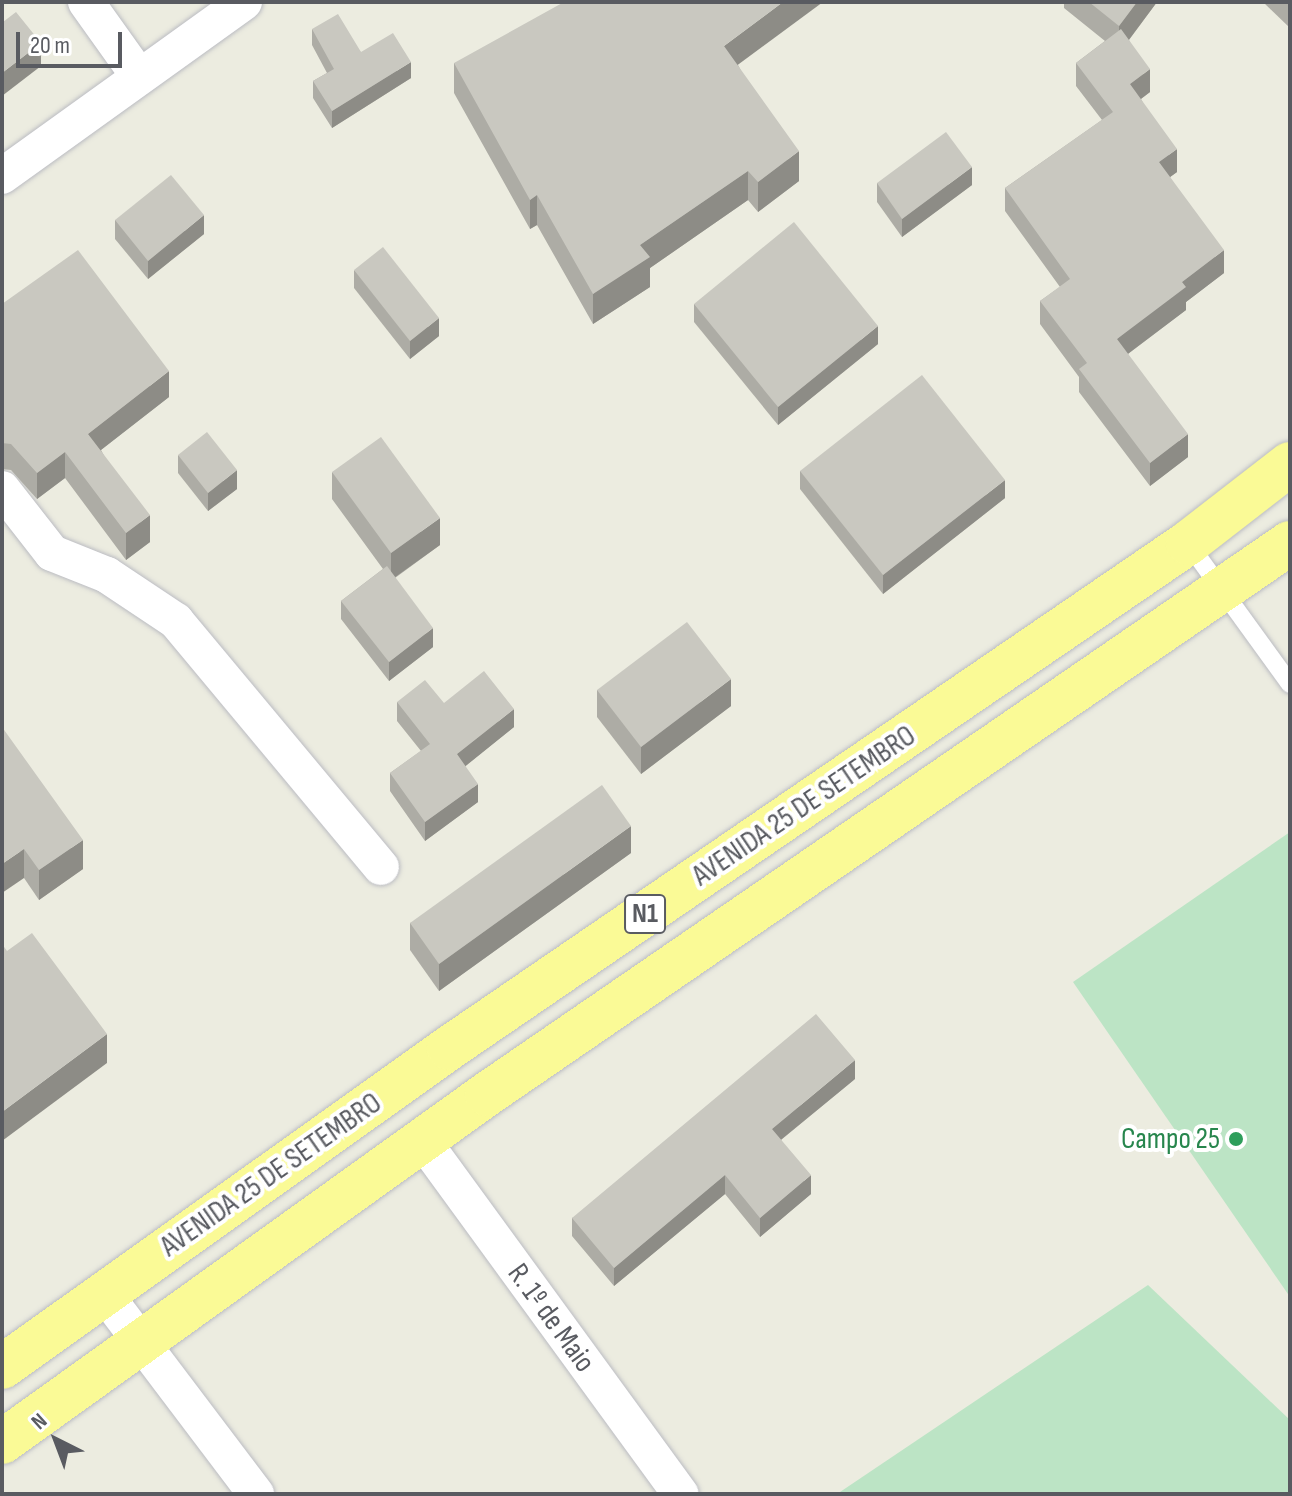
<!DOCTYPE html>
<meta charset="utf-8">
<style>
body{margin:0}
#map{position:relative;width:1292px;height:1496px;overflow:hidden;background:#ecece0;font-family:"Sofia Sans Condensed",sans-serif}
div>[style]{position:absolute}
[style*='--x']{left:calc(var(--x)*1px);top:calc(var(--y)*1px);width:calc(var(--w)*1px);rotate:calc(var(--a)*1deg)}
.green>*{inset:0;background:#bce4c5}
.roads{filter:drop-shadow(0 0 2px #bbbcc2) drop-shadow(0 0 2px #bbbcc2)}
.service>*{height:18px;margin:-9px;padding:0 9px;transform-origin:9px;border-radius:9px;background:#fff}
.minor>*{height:36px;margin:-18px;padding:0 18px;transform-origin:18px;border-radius:18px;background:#fff}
.trunk>*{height:44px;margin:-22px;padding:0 22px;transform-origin:22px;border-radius:22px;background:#fafa96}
.wall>*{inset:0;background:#adaca5}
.shaded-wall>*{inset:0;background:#8d8c86}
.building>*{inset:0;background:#c9c8c0}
.dots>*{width:22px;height:22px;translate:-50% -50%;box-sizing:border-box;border:4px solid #fff;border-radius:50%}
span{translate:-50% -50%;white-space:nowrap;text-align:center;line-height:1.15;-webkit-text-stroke:8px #fff;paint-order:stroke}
.shield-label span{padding:2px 6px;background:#fff;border:2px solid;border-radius:6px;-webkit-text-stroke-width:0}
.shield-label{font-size:28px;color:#595b61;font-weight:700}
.street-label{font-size:30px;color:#595b61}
.leisure-label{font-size:30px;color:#27864d}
.right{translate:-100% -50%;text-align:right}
.frame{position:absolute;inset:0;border:4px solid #595b61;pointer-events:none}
.north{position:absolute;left:16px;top:1400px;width:80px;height:80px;-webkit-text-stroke:6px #fff;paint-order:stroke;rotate:318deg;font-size:22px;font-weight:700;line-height:32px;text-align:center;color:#595b61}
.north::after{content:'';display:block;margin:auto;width:28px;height:36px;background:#595b61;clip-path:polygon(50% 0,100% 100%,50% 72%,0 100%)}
.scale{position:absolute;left:16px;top:32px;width:106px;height:36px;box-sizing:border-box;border:4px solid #595b61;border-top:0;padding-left:10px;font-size:24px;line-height:28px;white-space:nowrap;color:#595b61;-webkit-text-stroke:6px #fff;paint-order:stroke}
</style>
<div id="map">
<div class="green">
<i style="clip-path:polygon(1290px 832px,1290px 1297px,1073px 982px)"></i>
<i style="clip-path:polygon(1148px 1285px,1290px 1420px,1290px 1494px,837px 1494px)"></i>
</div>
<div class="roads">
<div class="service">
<i style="--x:1188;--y:543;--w:174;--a:54.1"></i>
</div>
<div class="minor">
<i style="--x:86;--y:2;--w:90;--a:54.5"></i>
<i style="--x:2;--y:176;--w:298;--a:-35.7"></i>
<i style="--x:2;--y:489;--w:81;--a:52"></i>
<i style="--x:52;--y:553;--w:59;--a:21.8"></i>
<i style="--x:107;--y:575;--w:83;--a:33.7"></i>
<i style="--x:176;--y:621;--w:320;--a:50.2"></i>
<i style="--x:423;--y:1141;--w:437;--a:53.9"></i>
<i style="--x:104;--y:1293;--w:252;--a:52.9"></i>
</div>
<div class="trunk">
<i style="--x:2;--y:1367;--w:549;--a:-35.51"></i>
<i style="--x:449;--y:1048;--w:895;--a:-34.35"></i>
<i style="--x:1188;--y:543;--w:129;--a:-37.8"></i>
<i style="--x:2;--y:1442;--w:597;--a:-35.66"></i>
<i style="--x:487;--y:1094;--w:974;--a:-34.46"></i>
</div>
</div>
<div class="wall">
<i style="clip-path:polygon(1064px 2px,1157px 2px,1129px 40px,1150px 92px,1141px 99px,1177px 172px,1170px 177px,1224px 273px,1186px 302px,1186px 310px,1128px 354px,1188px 457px,1150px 486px,1079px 392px,1079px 377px,1040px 324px,1040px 301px,1060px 287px,1005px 211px,1005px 188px,1102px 120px,1076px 86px,1076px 63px,1105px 41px,1064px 8px)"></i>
<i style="clip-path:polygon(1263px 2px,1290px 2px,1290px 28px)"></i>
<i style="clip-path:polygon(312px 29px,361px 52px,411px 78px,332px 128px,313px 98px,313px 81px,327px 73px,312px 45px)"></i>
<i style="clip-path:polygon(454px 63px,738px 65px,799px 181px,758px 212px,748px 200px,650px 268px,650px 287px,593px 324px,537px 225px,530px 229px,454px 93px)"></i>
<i style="clip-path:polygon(877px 183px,972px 185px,902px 237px,877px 202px)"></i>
<i style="clip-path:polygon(115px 220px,204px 234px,148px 279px,115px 239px)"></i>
<i style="clip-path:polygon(354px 270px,439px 336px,410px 359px,354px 288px)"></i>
<i style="clip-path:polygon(2px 304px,169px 397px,101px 450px,150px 542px,126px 560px,65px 478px,37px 499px,11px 470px,2px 469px)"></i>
<i style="clip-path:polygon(694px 304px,878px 344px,778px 425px,694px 322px)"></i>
<i style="clip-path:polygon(178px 455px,237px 489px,208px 511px,178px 473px)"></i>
<i style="clip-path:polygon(800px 471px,1005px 498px,883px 594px,800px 489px)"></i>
<i style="clip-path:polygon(332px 472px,440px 545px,395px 578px,433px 647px,389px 681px,341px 619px,341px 601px,383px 569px,332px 499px)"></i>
<i style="clip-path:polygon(597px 690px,731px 706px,641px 774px,597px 717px)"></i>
<i style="clip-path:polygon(397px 702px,444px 703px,514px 727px,465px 766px,478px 802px,425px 841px,390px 791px,390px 773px,421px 751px,397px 721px)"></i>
<i style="clip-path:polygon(2px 727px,83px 869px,39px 900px,24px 878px)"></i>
<i style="clip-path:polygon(631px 853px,439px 991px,410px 950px,410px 923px)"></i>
<i style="clip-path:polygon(855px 1079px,781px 1140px,811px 1194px,760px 1237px,725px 1194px,614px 1286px,572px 1236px,572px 1218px)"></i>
</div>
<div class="shaded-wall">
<i style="clip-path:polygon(783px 2px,823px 2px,724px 75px,724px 46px)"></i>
<i style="clip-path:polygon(1137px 2px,1157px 2px,1119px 53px,1119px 26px)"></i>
<i style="clip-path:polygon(41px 43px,41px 66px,2px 96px,2px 73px)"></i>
<i style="clip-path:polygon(411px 62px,411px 78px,332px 128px,332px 111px)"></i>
<i style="clip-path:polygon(1150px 69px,1150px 92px,1130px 107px,1130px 84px)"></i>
<i style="clip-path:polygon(1177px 149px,1177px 172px,1159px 185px,1159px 162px)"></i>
<i style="clip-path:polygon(799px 151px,799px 181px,758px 212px,758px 182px)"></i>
<i style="clip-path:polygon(972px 167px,972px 185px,902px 237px,902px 219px)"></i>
<i style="clip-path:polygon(748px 171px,748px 200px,650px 268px,650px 287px,593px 324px,593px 294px,640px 245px)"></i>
<i style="clip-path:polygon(537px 195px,537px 225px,530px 229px,530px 200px)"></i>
<i style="clip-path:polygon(204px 215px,204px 234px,148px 279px,148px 261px)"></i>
<i style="clip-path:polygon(1224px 250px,1224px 273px,1186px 302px,1186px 310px,1117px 362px,1117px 339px,1182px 282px)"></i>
<i style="clip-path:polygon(439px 318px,439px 336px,410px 359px,410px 341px)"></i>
<i style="clip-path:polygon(878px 326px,878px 344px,778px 425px,778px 407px)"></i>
<i style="clip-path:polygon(169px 371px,169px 397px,88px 460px,88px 434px)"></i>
<i style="clip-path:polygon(1188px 434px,1188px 457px,1150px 486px,1150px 463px)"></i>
<i style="clip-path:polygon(65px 452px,65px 478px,37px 499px,37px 473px)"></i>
<i style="clip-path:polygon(237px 470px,237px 489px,208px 511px,208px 493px)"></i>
<i style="clip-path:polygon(1005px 480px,1005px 498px,883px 594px,883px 575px)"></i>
<i style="clip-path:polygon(150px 515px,150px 542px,126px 560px,126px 533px)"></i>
<i style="clip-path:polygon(440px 518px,440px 545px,391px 580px,391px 553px)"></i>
<i style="clip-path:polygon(433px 628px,433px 647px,389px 681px,389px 662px)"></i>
<i style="clip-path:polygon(731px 679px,731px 706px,641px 774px,641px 747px)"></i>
<i style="clip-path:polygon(514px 709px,514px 727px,457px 773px,457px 754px)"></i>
<i style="clip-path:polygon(478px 784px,478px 802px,425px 841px,425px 822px)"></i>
<i style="clip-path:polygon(631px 826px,631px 853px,439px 991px,439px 964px)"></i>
<i style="clip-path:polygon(83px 840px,83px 869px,39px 900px,39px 870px)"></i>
<i style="clip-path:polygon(24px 849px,24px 878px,2px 893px,2px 864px)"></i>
<i style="clip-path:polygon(107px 1034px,107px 1063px,2px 1141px,2px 1112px)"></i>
<i style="clip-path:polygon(855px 1060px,855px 1079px,772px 1147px,772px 1129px)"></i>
<i style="clip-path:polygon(725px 1175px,725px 1194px,614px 1286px,614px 1268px)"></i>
<i style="clip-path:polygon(811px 1175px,811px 1194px,760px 1237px,760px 1218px)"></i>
</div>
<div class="building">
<i style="clip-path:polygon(564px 2px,783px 2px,724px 46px,799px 151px,758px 182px,748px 171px,640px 245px,650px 257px,593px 294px,537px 195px,530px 200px,454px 63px)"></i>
<i style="clip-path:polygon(1089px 2px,1137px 2px,1119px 26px)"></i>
<i style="clip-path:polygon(16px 12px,41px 43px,2px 73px,2px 21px,3px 22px)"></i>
<i style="clip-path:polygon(338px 14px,361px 52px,393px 33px,411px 62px,332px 111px,313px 81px,334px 69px,312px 29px)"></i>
<i style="clip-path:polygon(1121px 29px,1150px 69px,1130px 84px,1177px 149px,1159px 162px,1224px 250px,1182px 282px,1186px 287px,1117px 339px,1188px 434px,1150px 463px,1079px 369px,1087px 363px,1040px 301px,1070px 279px,1005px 188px,1113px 112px,1076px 63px)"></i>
<i style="clip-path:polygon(946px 132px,972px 167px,902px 219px,877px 183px)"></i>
<i style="clip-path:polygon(171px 175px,204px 215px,148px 261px,115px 220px)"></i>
<i style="clip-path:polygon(794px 222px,878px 326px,778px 407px,694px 304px)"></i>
<i style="clip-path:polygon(383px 247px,439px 318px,410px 341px,354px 270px)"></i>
<i style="clip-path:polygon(78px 250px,169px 371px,88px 434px,150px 515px,126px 533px,65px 452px,37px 473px,11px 444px,2px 443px,2px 304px)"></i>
<i style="clip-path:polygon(922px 375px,1005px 480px,883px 575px,800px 471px)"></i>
<i style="clip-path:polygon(207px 432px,237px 470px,208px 493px,178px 455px)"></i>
<i style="clip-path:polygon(381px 437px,440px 518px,391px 553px,332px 472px)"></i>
<i style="clip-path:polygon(387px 566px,433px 628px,389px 662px,341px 601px)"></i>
<i style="clip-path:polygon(687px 622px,731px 679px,641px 747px,597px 690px)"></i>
<i style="clip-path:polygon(484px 671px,514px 709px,457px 754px,478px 784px,425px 822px,390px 773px,430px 744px,397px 702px,425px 680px,444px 703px)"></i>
<i style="clip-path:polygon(2px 727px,83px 840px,39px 870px,24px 849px,2px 864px)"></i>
<i style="clip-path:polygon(602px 785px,631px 826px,439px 964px,410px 923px)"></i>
<i style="clip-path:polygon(32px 933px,107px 1034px,2px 1112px,2px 944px,7px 951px)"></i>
<i style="clip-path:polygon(816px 1014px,855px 1060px,772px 1129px,811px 1175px,760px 1218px,725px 1175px,614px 1268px,572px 1218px)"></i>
</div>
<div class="dots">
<i style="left:1236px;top:1139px;background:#2e9e5b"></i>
</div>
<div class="shield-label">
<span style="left:645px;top:914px">N1</span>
</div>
<div class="street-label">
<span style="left:804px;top:806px;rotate:-34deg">AVENIDA 25 DE SETEMBRO</span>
<span style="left:271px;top:1175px;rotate:-35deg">AVENIDA 25 DE SETEMBRO</span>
<span style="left:551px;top:1318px;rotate:54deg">R. 1º de Maio</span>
</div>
<div class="leisure-label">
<span class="right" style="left:1220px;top:1139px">Campo 25</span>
</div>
<div class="frame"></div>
<div class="north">N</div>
<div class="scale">20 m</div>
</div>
